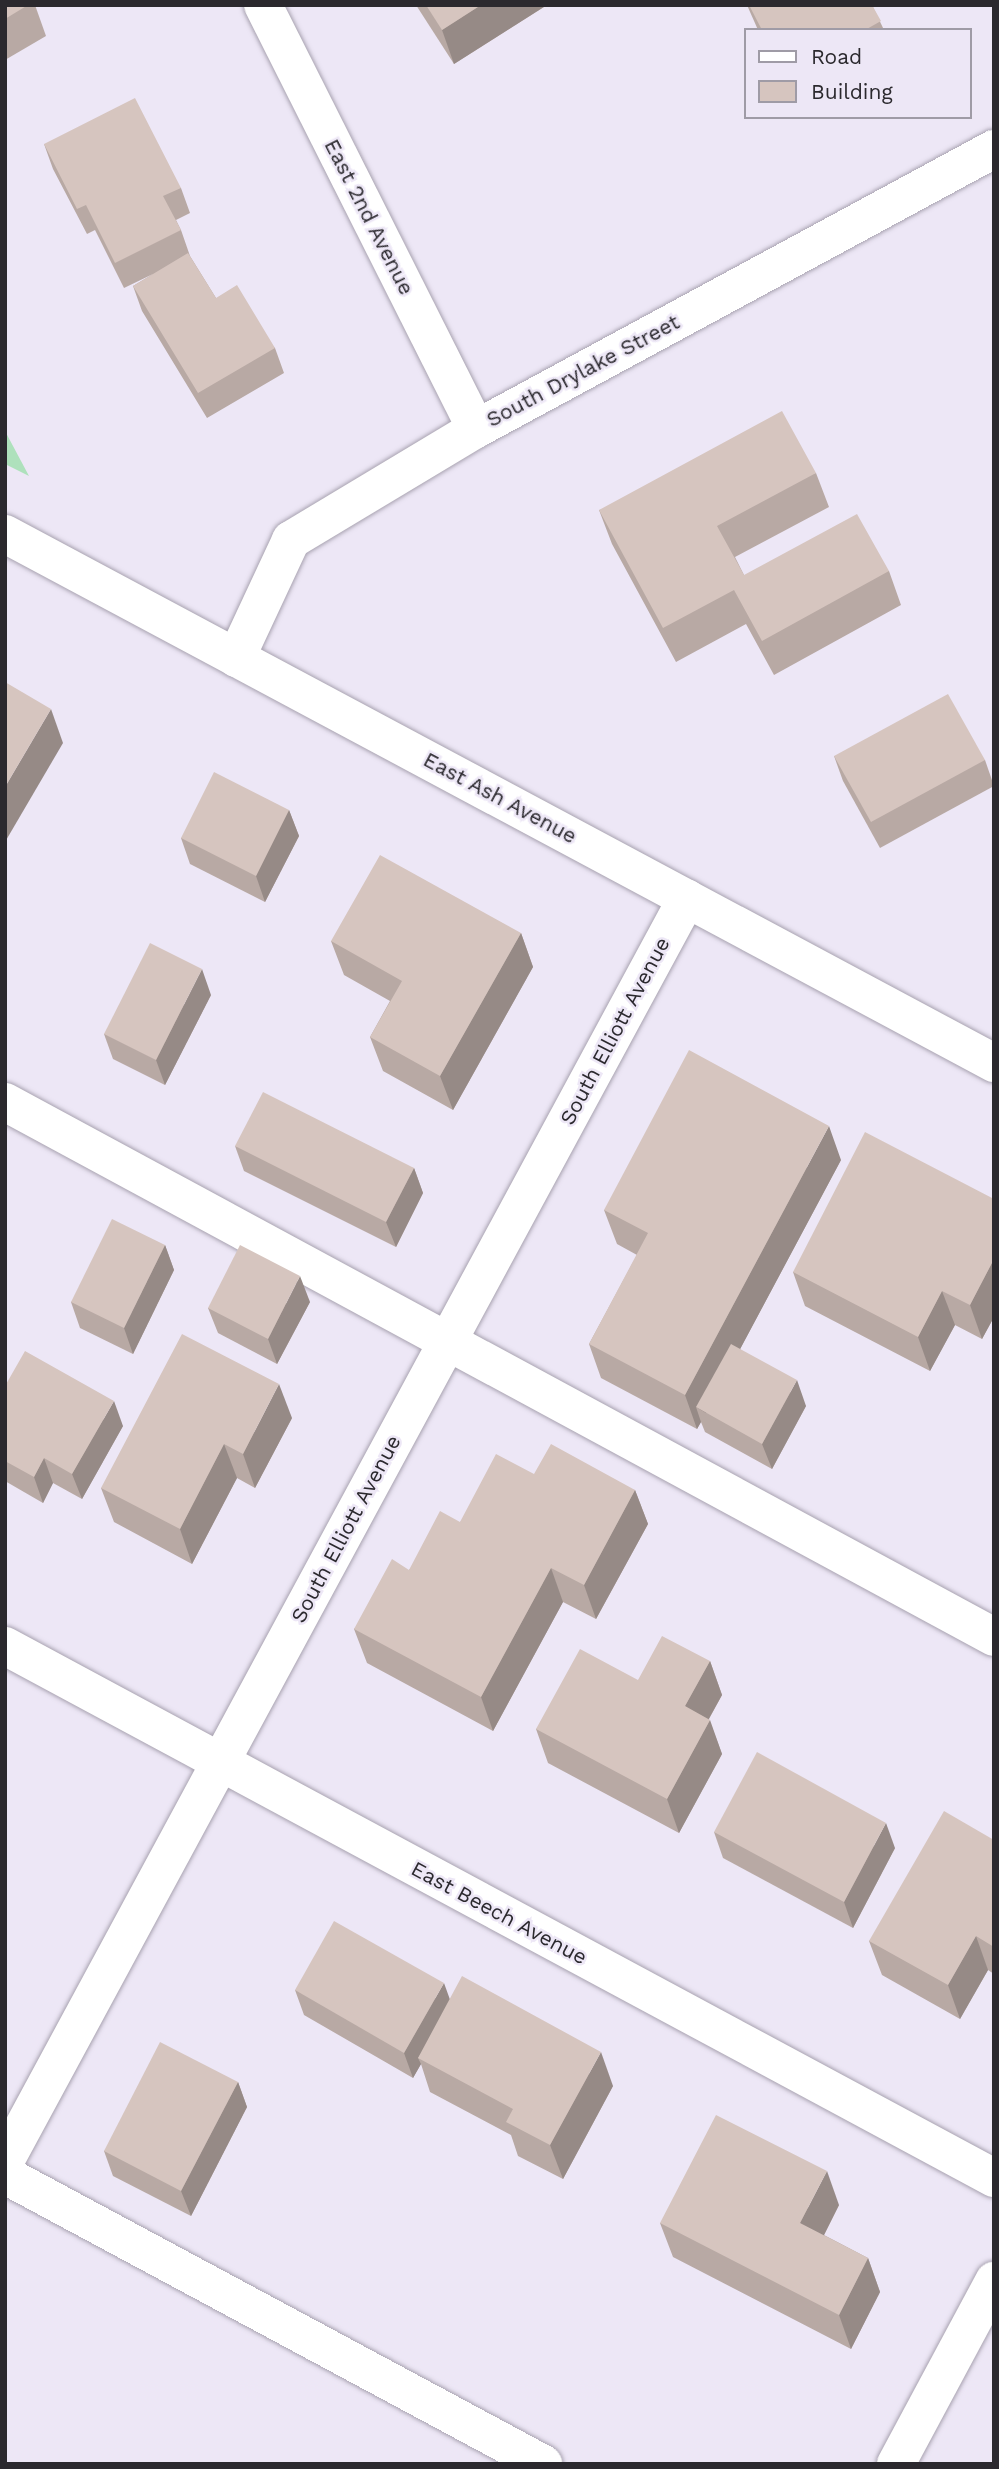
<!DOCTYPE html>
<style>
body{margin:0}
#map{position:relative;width:999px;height:2469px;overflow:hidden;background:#ede7f6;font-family:"Work Sans",sans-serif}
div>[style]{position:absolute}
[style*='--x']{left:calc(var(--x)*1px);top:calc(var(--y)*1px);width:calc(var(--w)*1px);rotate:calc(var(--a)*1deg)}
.green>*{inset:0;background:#aee1bc}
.roads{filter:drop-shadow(0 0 2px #a8a2b0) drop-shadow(0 0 2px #a8a2b0)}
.minor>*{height:38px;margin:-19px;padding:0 19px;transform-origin:19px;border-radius:19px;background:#fff}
.wall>*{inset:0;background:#b8a9a4}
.shaded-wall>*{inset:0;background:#968a86}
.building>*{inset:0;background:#d6c5bf}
span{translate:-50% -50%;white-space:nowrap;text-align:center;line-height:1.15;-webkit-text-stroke:5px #ede7f6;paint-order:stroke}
.street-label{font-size:21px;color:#2b292e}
.frame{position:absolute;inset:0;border:7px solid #2b292e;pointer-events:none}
.legend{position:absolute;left:744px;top:28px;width:228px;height:91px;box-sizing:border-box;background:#ede7f6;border:2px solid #9f9ba6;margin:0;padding:9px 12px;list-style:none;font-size:21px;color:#2b292e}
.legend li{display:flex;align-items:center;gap:14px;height:35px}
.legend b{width:35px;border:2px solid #9f9ba6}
</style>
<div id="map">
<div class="green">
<i style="clip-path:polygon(5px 431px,29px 476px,5px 464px)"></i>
</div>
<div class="roads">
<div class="minor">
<i style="--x:263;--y:5;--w:474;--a:63.3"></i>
<i style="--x:5;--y:534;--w:1122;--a:28.14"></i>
<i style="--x:236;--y:658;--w:130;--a:-65"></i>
<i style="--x:291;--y:540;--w:216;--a:-31"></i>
<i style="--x:476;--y:429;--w:589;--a:-28.39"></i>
<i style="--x:5;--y:1102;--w:1124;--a:28.41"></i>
<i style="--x:5;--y:1646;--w:1123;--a:28.28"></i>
<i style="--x:5;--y:2161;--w:1435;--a:-61.63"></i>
<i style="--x:5;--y:2175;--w:611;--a:28.24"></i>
<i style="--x:896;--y:2464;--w:208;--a:-61.8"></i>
</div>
</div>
<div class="wall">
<i style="clip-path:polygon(5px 5px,35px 5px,46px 36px,5px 60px)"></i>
<i style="clip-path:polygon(416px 5px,547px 5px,454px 64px)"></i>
<i style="clip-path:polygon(747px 5px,872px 5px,884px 30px,758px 30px)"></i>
<i style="clip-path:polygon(44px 144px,181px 188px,190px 213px,176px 220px,181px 230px,190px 256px,216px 298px,275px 348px,284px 373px,207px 418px,142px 311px,133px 286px,153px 274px,124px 288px,95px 230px,87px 234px,53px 169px)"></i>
<i style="clip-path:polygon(816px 473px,829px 507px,735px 557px,744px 575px,889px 571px,901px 605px,774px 675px,746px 624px,676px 662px,612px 544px,599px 510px)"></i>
<i style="clip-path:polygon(834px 756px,985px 760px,994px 786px,880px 848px,843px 781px)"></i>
<i style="clip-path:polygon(289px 810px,299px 836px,265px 902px,190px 864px,181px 838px)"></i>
<i style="clip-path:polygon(521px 933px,533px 967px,453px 1110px,383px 1071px,370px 1037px,390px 1001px,344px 975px,331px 941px)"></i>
<i style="clip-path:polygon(211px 995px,165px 1085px,113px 1059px,104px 1034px)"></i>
<i style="clip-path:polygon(235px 1146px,414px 1168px,423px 1193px,396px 1247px,244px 1171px)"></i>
<i style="clip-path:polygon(841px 1160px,740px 1349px,806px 1406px,772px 1469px,705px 1432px,701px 1422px,697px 1429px,601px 1378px,589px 1344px,637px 1255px,617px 1244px,604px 1210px)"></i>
<i style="clip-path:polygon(994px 1199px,994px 1317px,982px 1339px,955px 1325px,930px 1371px,805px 1306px,793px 1272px)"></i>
<i style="clip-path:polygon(165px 1245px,174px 1270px,133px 1354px,80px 1328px,71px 1302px)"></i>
<i style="clip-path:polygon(310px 1302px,277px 1364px,218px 1333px,208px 1308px)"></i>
<i style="clip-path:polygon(5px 1386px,123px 1426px,82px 1499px,53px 1483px,43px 1503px,5px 1481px)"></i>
<i style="clip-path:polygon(292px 1418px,255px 1488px,237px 1478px,192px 1564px,114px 1522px,101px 1488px)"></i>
<i style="clip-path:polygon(534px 1474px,635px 1490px,648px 1524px,596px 1619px,563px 1602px,493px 1731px,367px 1663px,354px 1629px,409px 1570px,460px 1522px)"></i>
<i style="clip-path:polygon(710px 1661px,722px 1695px,709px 1719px,722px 1754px,679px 1833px,548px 1763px,536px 1729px,638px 1680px)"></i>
<i style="clip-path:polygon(714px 1832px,895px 1848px,853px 1928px,723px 1858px)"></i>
<i style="clip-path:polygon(994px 1840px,994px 1974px,988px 1970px,960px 2019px,882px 1975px,869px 1941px)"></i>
<i style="clip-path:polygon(295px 1990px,450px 1999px,613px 2086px,563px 2179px,518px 2156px,511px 2135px,430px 2092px,421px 2064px,413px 2078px,304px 2015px)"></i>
<i style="clip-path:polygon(238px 2082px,247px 2107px,191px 2216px,113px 2176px,104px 2151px)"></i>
<i style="clip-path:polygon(839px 2205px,824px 2235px,868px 2258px,880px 2292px,851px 2349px,673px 2257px,660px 2223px)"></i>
</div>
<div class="shaded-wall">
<i style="clip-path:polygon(481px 5px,547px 5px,454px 64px,442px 30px)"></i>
<i style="clip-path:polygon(51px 709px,63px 743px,5px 842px,5px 787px)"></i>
<i style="clip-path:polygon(289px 810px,299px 836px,265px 902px,256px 876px)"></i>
<i style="clip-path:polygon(521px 933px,533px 967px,453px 1110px,440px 1076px)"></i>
<i style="clip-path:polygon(202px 969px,211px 995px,165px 1085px,156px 1060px)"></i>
<i style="clip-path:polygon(829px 1126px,841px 1160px,706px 1413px,696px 1407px,701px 1422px,697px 1429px,685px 1395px)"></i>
<i style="clip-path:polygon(414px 1168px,423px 1193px,396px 1247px,386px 1222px)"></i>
<i style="clip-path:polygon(165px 1245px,174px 1270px,133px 1354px,124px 1328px)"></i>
<i style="clip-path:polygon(994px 1259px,994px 1317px,982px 1339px,970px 1305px)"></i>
<i style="clip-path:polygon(300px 1276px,310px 1302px,277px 1364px,268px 1339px)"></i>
<i style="clip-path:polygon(942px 1291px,955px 1325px,930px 1371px,918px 1337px)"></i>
<i style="clip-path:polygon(797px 1380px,806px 1406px,772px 1469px,762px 1444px)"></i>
<i style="clip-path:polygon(279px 1384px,292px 1418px,255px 1488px,243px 1454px)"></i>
<i style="clip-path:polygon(114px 1401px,123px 1426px,82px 1499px,72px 1474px)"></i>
<i style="clip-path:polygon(224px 1444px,237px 1478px,192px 1564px,180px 1529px)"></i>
<i style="clip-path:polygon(44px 1458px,53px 1483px,43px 1503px,34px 1477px)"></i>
<i style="clip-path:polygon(635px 1490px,648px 1524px,596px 1619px,584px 1585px)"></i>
<i style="clip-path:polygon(551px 1568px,563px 1602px,493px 1731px,481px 1697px)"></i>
<i style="clip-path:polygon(710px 1661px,722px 1695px,697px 1740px,685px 1706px)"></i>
<i style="clip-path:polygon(710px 1720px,722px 1754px,679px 1833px,667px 1799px)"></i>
<i style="clip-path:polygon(886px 1823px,895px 1848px,853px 1928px,844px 1902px)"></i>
<i style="clip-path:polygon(976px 1936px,988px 1970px,960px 2019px,948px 1985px)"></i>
<i style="clip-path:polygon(444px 1983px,453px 2008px,418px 2058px,421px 2064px,413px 2078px,404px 2053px)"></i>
<i style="clip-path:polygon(601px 2052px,613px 2086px,563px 2179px,550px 2145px)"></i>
<i style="clip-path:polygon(238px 2082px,247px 2107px,191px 2216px,181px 2191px)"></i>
<i style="clip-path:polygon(827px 2171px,839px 2205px,813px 2257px,800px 2223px)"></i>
<i style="clip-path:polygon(868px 2258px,880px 2292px,851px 2349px,839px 2315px)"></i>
</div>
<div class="building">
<i style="clip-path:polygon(5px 5px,28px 5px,5px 19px)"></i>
<i style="clip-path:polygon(426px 5px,481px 5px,442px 30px)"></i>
<i style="clip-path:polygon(749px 5px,872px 5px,881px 21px,865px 30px,762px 30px)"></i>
<i style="clip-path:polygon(135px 98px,181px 188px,163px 196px,181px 230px,115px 263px,86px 205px,77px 209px,44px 144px)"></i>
<i style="clip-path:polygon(188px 253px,216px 298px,237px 285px,275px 348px,198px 393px,133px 286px)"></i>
<i style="clip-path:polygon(782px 411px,816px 473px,717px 526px,744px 575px,857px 514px,889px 571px,762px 641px,734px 590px,663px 628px,599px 510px)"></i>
<i style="clip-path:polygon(5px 682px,51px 709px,5px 787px)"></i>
<i style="clip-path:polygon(948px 694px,985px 760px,871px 822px,834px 756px)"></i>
<i style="clip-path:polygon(214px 772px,289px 810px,256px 876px,181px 838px)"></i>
<i style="clip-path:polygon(380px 855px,521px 933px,440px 1076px,370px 1037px,402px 981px,331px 941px)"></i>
<i style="clip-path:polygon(150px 943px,202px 969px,156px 1060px,104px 1034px)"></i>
<i style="clip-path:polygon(689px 1050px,829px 1126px,685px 1395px,589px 1344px,648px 1233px,604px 1210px)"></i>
<i style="clip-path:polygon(263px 1092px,414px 1168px,386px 1222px,235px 1146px)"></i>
<i style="clip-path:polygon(865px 1132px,994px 1199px,994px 1259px,970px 1305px,942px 1291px,918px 1337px,793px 1272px)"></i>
<i style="clip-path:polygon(112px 1219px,165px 1245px,124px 1328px,71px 1302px)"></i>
<i style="clip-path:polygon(240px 1245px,300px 1276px,268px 1339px,208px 1308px)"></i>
<i style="clip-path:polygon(182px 1334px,279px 1384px,243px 1454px,224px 1444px,180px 1529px,101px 1488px)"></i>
<i style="clip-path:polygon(731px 1344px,797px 1380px,762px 1444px,696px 1407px)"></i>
<i style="clip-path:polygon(25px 1351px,114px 1401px,72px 1474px,44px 1458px,34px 1477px,5px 1461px,5px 1386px)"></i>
<i style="clip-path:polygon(551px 1444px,635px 1490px,584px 1585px,551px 1568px,481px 1697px,354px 1629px,392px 1559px,409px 1570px,440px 1511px,460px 1522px,496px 1454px,534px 1474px)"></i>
<i style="clip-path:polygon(662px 1636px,710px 1661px,685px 1706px,710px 1720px,667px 1799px,536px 1729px,580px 1649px,638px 1680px)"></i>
<i style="clip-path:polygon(757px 1752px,886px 1823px,844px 1902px,714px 1832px)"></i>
<i style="clip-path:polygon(944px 1811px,994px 1840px,994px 1947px,976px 1936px,948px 1985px,869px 1941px)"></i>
<i style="clip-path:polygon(334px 1921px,444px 1983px,404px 2053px,295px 1990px)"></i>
<i style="clip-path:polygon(462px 1976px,601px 2052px,550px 2145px,506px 2122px,513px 2109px,418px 2058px)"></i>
<i style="clip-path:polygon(160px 2042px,238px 2082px,181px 2191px,104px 2151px)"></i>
<i style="clip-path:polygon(716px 2115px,827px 2171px,800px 2223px,868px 2258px,839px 2315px,660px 2223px)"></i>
</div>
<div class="street-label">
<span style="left:369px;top:217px;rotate:63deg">East 2nd Avenue</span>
<span style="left:583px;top:371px;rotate:-28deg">South Drylake Street</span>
<span style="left:500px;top:798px;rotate:28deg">East Ash Avenue</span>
<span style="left:615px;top:1031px;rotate:-62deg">South Elliott Avenue</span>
<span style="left:346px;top:1529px;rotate:-62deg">South Elliott Avenue</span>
<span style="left:499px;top:1913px;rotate:28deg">East Beech Avenue</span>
</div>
<div class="frame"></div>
<ul class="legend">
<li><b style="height:9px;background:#fff"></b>Road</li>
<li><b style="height:19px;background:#d6c5bf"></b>Building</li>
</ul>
</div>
